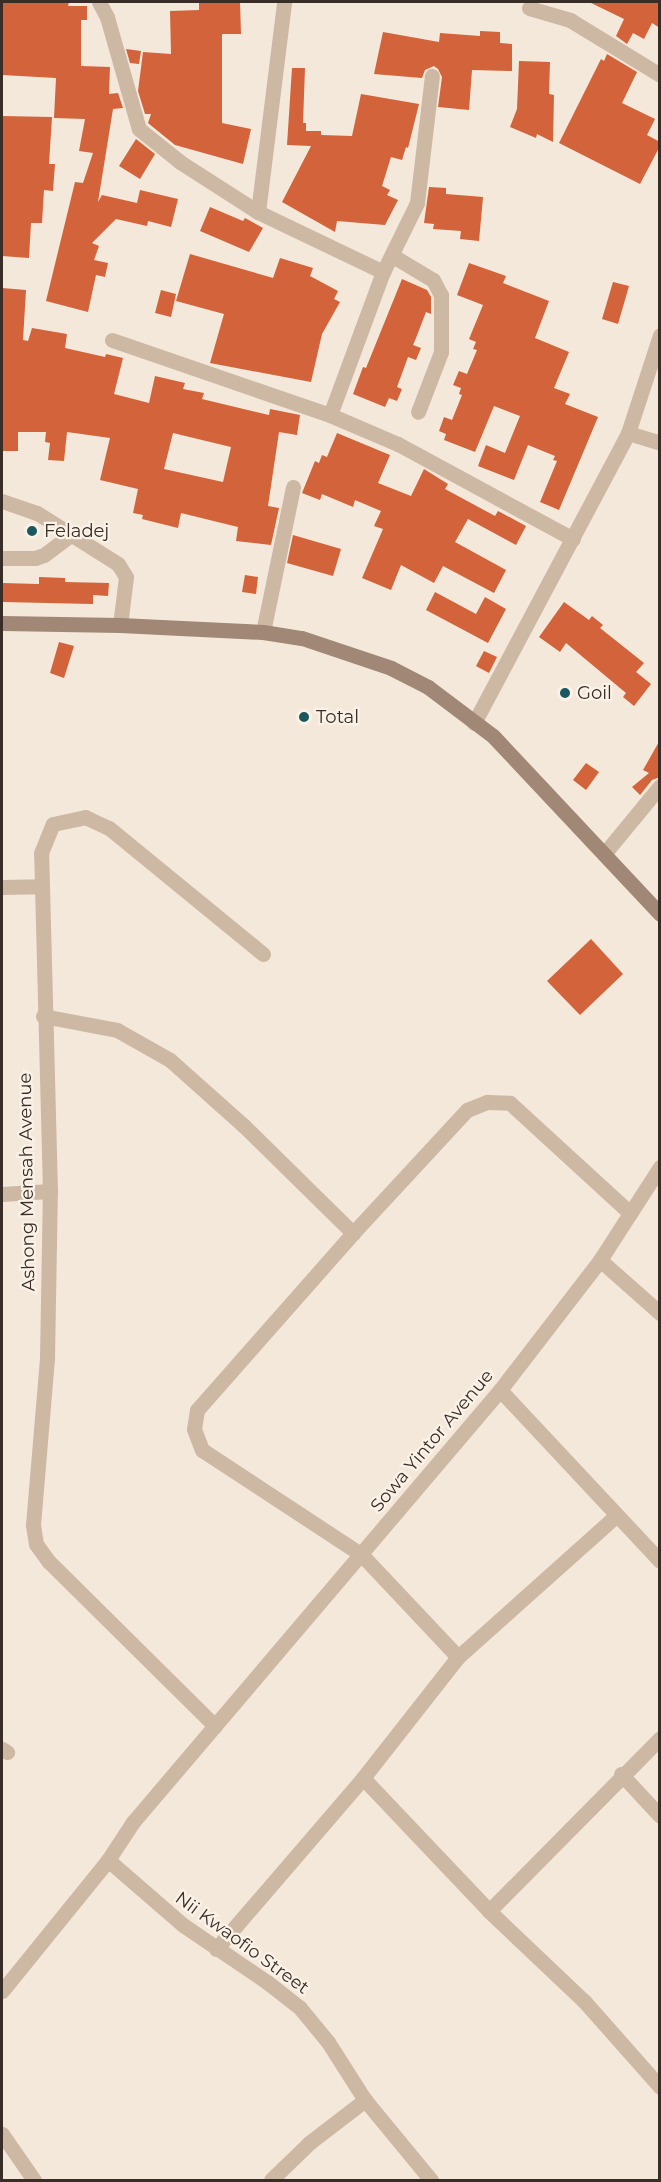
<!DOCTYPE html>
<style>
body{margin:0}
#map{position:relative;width:661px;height:2182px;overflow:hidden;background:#f4e8da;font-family:Montserrat,sans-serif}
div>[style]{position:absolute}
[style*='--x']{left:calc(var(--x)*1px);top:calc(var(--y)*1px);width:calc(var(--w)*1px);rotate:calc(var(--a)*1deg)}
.building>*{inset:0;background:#d2633a}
.minor>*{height:15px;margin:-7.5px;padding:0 7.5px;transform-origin:7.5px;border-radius:7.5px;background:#cdb8a4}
.secondary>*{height:15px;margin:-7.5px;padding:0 7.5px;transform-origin:7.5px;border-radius:7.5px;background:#a18776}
.dots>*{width:16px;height:16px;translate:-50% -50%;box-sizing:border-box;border:3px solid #fbf2e7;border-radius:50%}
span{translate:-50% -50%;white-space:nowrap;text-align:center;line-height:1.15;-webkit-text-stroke:4.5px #fbf2e7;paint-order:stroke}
.poi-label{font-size:18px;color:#382d27}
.left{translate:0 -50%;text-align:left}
.street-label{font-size:18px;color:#382d27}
.frame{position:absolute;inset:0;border:3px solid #382d27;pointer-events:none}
</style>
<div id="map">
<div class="building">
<i style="clip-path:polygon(2px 2px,69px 2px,68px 6px,87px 6px,87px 20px,81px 20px,81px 66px,110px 67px,109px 94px,118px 93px,123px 108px,113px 109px,98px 202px,102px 195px,137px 203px,140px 190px,178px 199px,171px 227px,148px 221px,147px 226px,116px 219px,92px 243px,99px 246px,94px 260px,108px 263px,105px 277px,96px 275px,88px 312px,46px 301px,75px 182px,83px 183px,93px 153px,79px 151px,85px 119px,54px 118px,56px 78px,2px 75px)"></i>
<i style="clip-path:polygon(199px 2px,240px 2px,241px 34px,222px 34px,222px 123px,251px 129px,243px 164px,175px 145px,148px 123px,151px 114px,145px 114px,138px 91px,143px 52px,171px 54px,170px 11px,199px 10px)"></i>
<i style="clip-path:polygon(589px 2px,660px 2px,660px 28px,652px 23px,644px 39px,633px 33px,627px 44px,616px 36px,624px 19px)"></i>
<i style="clip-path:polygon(480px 31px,500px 32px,500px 43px,512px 44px,512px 71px,472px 70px,469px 110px,438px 107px,442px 77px,438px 69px,434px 66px,425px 70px,422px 78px,374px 74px,383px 32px,439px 42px,440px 33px,480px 36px)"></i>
<i style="clip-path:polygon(126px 49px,141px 51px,139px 64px,130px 63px)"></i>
<i style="clip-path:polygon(607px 54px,637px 72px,622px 103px,655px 119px,647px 135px,660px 142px,660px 146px,640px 184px,559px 143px,601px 59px,604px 61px)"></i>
<i style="clip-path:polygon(519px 61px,550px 62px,549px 94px,554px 95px,553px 142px,537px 134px,536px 138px,510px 127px,517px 109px)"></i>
<i style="clip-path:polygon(292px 68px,305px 68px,303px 123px,306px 123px,306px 131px,321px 131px,321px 135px,352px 136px,361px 94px,419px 104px,408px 148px,406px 147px,402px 160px,391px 157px,382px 186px,390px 190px,387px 195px,398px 200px,385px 225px,337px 221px,335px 232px,282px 202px,311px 146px,287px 145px)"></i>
<i style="clip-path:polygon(2px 116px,52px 117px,49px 164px,55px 164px,53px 191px,44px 190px,42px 223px,31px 223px,29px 258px,2px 256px)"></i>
<i style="clip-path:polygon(136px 139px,155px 154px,140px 179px,119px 166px)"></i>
<i style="clip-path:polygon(429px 187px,446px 188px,446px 194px,483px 197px,479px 241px,460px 239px,461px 231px,433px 229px,434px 224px,424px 223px)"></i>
<i style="clip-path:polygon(210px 207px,243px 221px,245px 218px,263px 228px,249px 252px,200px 231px)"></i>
<i style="clip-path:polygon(190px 254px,273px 278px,280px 258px,313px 268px,310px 276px,338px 291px,334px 299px,340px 302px,322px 334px,311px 382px,210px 363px,224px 314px,176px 301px)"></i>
<i style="clip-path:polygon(469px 263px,506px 276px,503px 283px,549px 301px,535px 338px,569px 352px,554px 388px,570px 394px,565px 404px,598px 417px,559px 510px,540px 502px,557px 461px,553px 460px,555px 456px,528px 445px,514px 480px,478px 466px,486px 445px,505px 453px,520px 416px,494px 406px,475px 452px,444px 440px,446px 434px,439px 431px,444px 417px,452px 420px,462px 395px,459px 394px,461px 388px,453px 385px,459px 371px,467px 374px,477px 350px,473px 349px,476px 342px,469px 339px,483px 305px,457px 295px)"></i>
<i style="clip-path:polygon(402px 279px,427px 290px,431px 297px,431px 314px,426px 312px,416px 338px,413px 345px,421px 348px,416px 360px,408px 357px,397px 387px,402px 389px,397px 401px,389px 398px,385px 407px,353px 394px,363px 367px,366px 368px)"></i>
<i style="clip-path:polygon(613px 282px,629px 286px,618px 324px,602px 319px)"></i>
<i style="clip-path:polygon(evenodd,2px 288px,26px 290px,23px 340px,28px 341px,32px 328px,67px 334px,65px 348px,105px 357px,106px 354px,123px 358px,114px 394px,149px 403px,155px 376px,185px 383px,183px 389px,204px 393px,202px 399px,269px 415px,270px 409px,300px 415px,297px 435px,279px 432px,268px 506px,279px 508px,271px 545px,236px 541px,238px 527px,181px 513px,178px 528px,142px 519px,143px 515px,133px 513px,138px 489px,100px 480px,110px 438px,67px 432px,64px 461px,48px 460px,50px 443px,45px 442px,46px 432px,18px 432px,18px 451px,2px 451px,2px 288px,173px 433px,231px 447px,223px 482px,164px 469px,173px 433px)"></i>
<i style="clip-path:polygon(161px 290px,176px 294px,171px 317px,155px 313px)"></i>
<i style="clip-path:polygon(337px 433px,390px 455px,378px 483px,411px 496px,424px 469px,448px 484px,445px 489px,495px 516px,498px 511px,526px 526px,516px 545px,468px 519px,455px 542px,506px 570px,494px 593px,443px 566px,434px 583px,401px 565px,391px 590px,362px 578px,383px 529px,374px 526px,381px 511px,355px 500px,353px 507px,322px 494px,320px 500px,302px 493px,315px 461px,319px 463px,322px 455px,327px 457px)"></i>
<i style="clip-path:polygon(293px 535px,341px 549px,333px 576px,287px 563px)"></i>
<i style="clip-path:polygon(245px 575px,258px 577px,256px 594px,242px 592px)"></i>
<i style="clip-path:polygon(39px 577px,65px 578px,65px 582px,109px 583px,108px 596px,93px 595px,93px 604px,3px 602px,2px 583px,39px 584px)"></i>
<i style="clip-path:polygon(435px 592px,476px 614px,485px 597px,506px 609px,488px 643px,426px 610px)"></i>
<i style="clip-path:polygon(564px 602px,589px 620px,592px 616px,603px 625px,600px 628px,644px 663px,636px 672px,651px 684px,634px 706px,623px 697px,626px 693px,566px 643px,560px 652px,539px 637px)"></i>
<i style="clip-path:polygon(59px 642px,74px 646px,64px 678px,50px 673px)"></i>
<i style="clip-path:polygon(484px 651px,497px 657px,489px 673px,476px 666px)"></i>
<i style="clip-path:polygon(660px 740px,660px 777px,652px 780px,640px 795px,632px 787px,649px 773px,643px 770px)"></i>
<i style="clip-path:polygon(586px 763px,599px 772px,586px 790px,573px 780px)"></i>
<i style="clip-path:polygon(591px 939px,623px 974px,580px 1015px,547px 981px)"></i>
</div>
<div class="minor">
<i style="--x:99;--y:2;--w:17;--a:62"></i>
<i style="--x:107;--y:17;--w:116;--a:74.1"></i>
<i style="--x:139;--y:129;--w:53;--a:38.8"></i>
<i style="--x:180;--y:162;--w:93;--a:32.7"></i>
<i style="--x:258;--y:212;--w:139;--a:25.6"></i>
<i style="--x:529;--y:8;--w:43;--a:16.3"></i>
<i style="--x:570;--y:20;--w:105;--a:31.4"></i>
<i style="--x:258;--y:212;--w:212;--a:-82.9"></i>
<i style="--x:393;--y:256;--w:47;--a:31"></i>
<i style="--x:433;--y:280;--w:17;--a:62"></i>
<i style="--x:441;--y:295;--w:57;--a:90"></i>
<i style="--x:441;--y:352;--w:64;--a:111"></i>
<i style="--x:112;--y:340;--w:231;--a:19"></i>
<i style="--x:330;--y:415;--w:74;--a:23.1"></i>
<i style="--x:398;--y:444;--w:199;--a:28.5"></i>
<i style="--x:330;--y:415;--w:153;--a:-69.7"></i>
<i style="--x:383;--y:272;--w:77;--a:-63.8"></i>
<i style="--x:417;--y:203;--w:128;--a:-83.3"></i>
<i style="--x:628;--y:433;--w:34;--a:17"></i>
<i style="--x:2;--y:501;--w:37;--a:19"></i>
<i style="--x:37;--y:513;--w:96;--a:32.2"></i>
<i style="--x:118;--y:564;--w:15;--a:58"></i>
<i style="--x:126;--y:577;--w:48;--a:97.1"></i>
<i style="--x:2;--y:558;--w:33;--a:0"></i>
<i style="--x:35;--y:558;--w:9;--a:-18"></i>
<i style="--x:44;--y:555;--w:34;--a:-37"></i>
<i style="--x:263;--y:632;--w:148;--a:-78.3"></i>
<i style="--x:474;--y:723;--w:328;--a:-62"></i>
<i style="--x:628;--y:433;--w:103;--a:-71.9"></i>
<i style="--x:604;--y:854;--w:88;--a:-50.5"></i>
<i style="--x:2;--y:887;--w:39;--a:-1"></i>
<i style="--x:43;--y:1016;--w:75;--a:10.7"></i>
<i style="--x:117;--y:1030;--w:61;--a:29.5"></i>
<i style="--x:170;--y:1060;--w:99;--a:41.7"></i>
<i style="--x:244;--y:1126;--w:153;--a:44.5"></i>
<i style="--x:2;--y:1194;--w:48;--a:-3.6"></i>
<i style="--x:600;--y:1260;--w:80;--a:41.5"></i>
<i style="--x:500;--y:1390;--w:234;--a:46.9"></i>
<i style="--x:458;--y:1657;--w:140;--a:-133.3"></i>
<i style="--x:362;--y:1555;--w:191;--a:-146.7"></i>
<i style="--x:202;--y:1450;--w:22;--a:-111"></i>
<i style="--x:194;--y:1429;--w:19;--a:-81"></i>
<i style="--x:197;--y:1410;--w:236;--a:-48.6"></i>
<i style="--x:353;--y:1233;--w:168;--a:-47.2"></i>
<i style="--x:467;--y:1110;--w:22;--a:-22"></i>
<i style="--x:487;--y:1102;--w:23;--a:2"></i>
<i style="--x:510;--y:1103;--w:163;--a:42.5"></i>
<i style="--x:215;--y:1726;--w:233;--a:-135.3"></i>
<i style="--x:49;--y:1562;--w:22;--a:-126"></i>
<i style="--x:36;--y:1544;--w:19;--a:-99"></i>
<i style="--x:33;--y:1525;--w:168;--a:-85.2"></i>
<i style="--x:47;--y:1358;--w:167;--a:-89"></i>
<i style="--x:50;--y:1191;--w:338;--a:-91.5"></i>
<i style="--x:41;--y:853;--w:31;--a:-68"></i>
<i style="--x:53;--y:824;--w:33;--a:-12"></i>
<i style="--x:85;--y:817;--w:26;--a:25"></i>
<i style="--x:109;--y:828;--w:199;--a:39.3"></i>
<i style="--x:2;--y:1749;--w:6;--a:31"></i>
<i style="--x:621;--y:1774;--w:57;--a:47.1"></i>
<i style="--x:363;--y:1778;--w:183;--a:46.5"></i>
<i style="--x:489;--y:1911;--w:131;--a:43.5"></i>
<i style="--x:584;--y:2001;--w:115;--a:48.5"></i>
<i style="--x:108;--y:1860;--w:99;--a:40.9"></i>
<i style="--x:183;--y:1925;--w:102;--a:34.2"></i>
<i style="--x:267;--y:1982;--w:42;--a:38.2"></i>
<i style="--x:300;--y:2008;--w:44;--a:50.5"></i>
<i style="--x:328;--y:2042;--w:69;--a:57.5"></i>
<i style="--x:365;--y:2100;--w:104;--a:50.5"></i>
<i style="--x:489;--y:1911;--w:243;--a:-45.3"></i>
<i style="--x:216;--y:1949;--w:225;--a:-49.3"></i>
<i style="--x:363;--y:1778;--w:154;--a:-51.9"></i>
<i style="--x:458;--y:1657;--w:213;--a:-41.8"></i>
<i style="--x:2;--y:1991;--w:169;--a:-51"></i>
<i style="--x:108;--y:1860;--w:45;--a:-56.7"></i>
<i style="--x:133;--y:1822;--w:567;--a:-49.65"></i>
<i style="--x:500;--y:1390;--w:164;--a:-52.4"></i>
<i style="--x:600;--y:1260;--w:111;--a:-57.2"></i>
<i style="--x:2;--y:2134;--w:56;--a:55.2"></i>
<i style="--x:271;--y:2180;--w:53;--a:-44.2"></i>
<i style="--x:309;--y:2143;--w:71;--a:-37.5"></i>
</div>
<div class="secondary">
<i style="--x:2;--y:623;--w:118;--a:1"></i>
<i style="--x:120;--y:625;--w:143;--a:2.8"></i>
<i style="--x:263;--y:632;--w:39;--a:9"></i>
<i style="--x:302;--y:638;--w:94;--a:18.6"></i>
<i style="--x:391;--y:668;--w:42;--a:27.2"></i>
<i style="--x:428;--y:687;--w:81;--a:37"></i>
<i style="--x:493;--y:736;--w:244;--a:46.8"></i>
</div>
<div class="dots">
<i style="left:32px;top:531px;background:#18585e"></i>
<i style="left:565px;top:693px;background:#18585e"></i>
<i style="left:304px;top:717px;background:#18585e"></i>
</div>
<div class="poi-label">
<span class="left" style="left:44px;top:531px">Feladej</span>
<span class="left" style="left:577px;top:693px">Goil</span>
<span class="left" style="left:316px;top:717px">Total</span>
</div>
<div class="street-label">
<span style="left:27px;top:1182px;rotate:-91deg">Ashong Mensah Avenue</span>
<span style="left:432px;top:1441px;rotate:-50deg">Sowa Yintor Avenue</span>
<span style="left:242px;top:1943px;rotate:36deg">Nii Kwaofio Street</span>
</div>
<div class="frame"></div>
</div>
